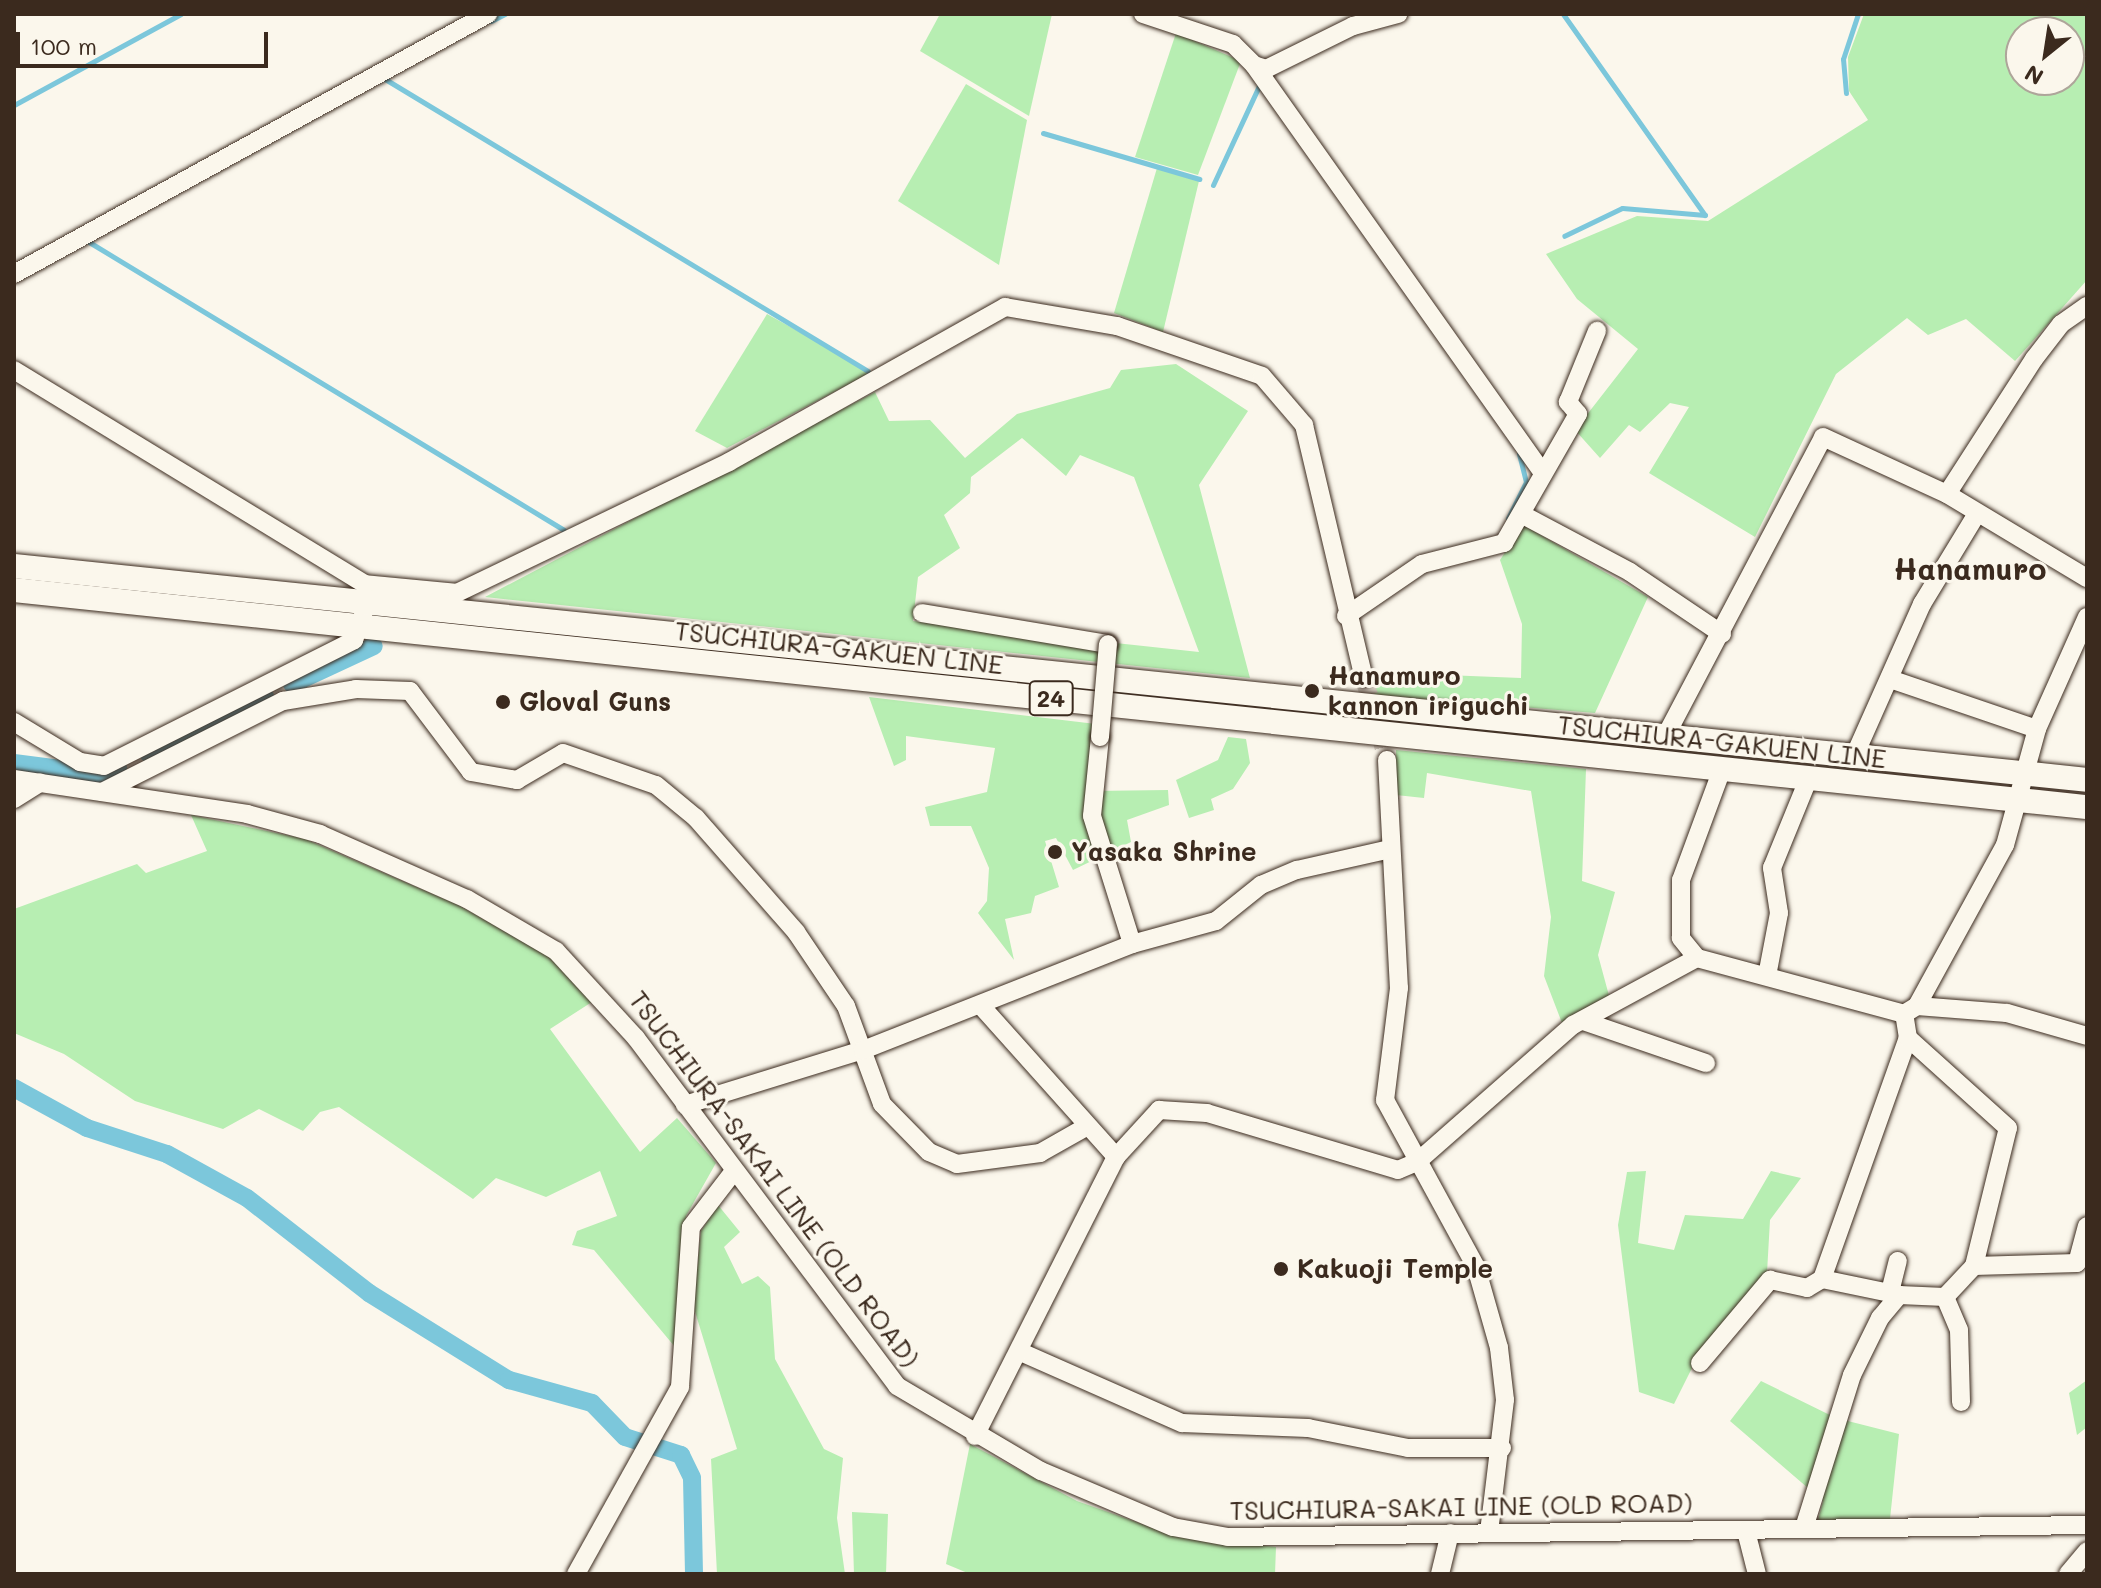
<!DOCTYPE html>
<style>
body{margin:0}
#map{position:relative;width:2101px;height:1588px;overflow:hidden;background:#fbf7ec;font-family:Mali,sans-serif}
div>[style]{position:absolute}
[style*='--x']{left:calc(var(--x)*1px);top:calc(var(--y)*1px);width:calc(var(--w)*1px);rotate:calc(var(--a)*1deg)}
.green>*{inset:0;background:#b7eeb2}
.stream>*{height:5px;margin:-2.5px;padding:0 2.5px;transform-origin:2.5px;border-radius:2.5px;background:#7cc7db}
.canal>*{height:18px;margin:-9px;padding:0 9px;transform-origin:9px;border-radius:9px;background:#7cc7db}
.minor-tunnel>*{height:18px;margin-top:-9px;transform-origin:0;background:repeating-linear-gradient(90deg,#d5cec3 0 18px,transparent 0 27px)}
.roads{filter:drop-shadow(0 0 2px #3b2a1e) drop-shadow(0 0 2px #3b2a1e)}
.minor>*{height:18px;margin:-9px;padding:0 9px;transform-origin:9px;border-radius:9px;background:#fbf7ec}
.major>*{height:24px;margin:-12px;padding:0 12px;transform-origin:12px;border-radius:12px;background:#fbf7ec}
.bridges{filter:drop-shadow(0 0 2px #3b2a1e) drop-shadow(0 0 2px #3b2a1e)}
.minor-bridge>*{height:18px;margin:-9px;padding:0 9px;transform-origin:9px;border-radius:9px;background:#fbf7ec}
.dots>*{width:22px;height:22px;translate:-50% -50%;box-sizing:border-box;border:4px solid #fbf7ec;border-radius:50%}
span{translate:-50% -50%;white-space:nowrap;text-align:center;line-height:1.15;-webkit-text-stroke:6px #fbf7ec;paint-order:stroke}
.shield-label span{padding:2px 6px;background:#fbf7ec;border:2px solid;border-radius:6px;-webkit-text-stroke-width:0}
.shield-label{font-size:24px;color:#3b2a1e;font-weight:700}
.street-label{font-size:26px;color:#3b2a1e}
.poi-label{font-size:26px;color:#3b2a1e;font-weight:700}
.left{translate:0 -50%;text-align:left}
.quarter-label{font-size:30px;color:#3b2a1e;font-weight:700}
.frame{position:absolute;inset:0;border:16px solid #3b2a1e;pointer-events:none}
.north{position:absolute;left:2005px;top:16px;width:80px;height:80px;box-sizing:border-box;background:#fbf7ec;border:2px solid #aea59a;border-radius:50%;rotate:210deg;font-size:22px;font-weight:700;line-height:32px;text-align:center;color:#3b2a1e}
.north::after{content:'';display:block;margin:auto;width:28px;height:36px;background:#3b2a1e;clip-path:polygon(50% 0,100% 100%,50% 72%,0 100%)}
.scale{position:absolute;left:16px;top:32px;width:252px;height:36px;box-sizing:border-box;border:4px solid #3b2a1e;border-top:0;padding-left:10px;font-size:24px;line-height:28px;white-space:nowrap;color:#3b2a1e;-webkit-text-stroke:6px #fbf7ec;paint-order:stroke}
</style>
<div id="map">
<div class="green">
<i style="clip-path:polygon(940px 14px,1052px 14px,1029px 116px,920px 51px)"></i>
<i style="clip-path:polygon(evenodd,1864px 14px,2087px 14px,2087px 280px,2015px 361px,1966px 319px,1928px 335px,1907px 318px,1836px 374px,1755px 537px,1649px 473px,1689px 407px,1670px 403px,1640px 432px,1629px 425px,1600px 458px,1575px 430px,1638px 349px,1577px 299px,1546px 254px,1637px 216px,1708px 221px,1868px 120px,1849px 91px,1848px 57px,1864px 14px,2021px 32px,2069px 32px,2069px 80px,2021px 80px,2021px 32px)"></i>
<i style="clip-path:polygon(1176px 33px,1241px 61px,1198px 175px,1135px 157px)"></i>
<i style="clip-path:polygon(966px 84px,1027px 120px,999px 265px,898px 201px)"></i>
<i style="clip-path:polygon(1157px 168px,1199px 181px,1163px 332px,1114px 313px)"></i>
<i style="clip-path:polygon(767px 314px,872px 372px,727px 448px,695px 431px)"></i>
<i style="clip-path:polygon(evenodd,1176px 364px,1248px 411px,1199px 485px,1250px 678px,485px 597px,875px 392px,889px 421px,930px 420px,965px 458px,1017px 414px,1110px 388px,1121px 370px,1176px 364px,1022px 438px,1066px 476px,1080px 455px,1134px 477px,1199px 652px,913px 621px,918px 577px,960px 548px,944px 515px,970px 493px,971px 477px,1022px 438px)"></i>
<i style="clip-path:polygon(1523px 525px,1648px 597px,1595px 713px,1374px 695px,1370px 672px,1521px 678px,1522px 624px,1500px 560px)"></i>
<i style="clip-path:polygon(869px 697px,1096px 724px,1092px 791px,1168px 790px,1169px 805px,1127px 820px,1131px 842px,1073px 870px,1056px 838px,1045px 841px,1059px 887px,1035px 896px,1031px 913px,1005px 919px,1014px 960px,978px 913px,987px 901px,989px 868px,971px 826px,930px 826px,925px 807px,987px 792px,995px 748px,906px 736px,906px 760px,894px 766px)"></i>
<i style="clip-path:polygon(1228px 737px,1246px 739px,1250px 763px,1233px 789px,1211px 799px,1214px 810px,1189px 818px,1176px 780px,1218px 760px)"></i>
<i style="clip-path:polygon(1396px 750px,1586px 769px,1582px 881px,1615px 892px,1598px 955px,1611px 1003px,1562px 1023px,1544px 976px,1551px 917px,1531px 791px,1427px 773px,1424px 798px,1396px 795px)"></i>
<i style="clip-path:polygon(191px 815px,305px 839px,458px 905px,554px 959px,595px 1000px,550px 1029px,640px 1152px,677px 1118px,716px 1163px,686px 1216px,675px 1347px,594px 1250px,572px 1245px,577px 1231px,617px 1216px,600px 1171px,546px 1197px,496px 1178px,473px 1199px,339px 1107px,320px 1112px,303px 1131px,259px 1109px,223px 1129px,135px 1101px,64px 1054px,14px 1033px,14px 909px,137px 864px,146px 873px,207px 851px)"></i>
<i style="clip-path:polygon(1646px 1171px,1638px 1243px,1674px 1250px,1685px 1215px,1743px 1219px,1771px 1171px,1801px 1178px,1770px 1220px,1767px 1273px,1694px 1364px,1674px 1404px,1639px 1392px,1618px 1225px,1627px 1172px)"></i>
<i style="clip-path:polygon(718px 1205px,740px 1232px,724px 1247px,742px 1284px,758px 1276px,770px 1287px,775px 1359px,824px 1449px,843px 1458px,837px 1518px,845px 1574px,717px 1574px,711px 1459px,737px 1449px,693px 1305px,701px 1231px)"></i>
<i style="clip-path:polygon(2087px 1380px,2087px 1427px,2077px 1435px,2069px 1393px)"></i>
<i style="clip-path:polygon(1761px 1381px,1836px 1418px,1899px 1434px,1890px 1519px,1818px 1520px,1823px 1501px,1730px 1421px)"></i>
<i style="clip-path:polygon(970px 1444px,1077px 1501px,1176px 1536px,1276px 1547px,1275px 1574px,970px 1574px,946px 1564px)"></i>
<i style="clip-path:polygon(852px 1512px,888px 1514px,886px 1574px,854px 1574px)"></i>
</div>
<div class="stream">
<i style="--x:1563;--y:14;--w:246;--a:54.8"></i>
<i style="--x:1705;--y:215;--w:83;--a:-175.2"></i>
<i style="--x:1622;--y:208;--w:64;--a:154.2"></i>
<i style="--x:491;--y:21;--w:16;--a:-27"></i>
<i style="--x:385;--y:79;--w:564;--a:31.16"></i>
<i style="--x:1846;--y:93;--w:34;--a:-95"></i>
<i style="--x:1843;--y:59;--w:47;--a:-71.6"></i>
<i style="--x:14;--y:105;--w:190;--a:-28.6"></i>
<i style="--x:1043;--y:133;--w:163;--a:16.4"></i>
<i style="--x:1213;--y:185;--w:109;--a:-65.1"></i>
<i style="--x:89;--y:242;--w:555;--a:31.23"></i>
<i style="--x:1508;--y:518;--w:40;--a:-63.4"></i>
<i style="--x:1526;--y:482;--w:29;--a:-104"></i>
</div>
<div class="canal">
<i style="--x:292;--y:684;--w:90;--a:-24.9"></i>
<i style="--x:148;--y:753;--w:130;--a:-25.6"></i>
<i style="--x:14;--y:763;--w:87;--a:7.3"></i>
<i style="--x:100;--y:774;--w:19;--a:-18"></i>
<i style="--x:14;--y:1088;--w:83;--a:28.7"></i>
<i style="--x:87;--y:1128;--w:84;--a:18"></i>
<i style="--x:167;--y:1154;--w:91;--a:28.8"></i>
<i style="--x:247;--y:1198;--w:155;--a:37.9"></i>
<i style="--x:369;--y:1293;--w:165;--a:31.9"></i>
<i style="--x:509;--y:1380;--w:86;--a:15.5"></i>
<i style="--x:592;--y:1403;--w:47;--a:45.9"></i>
<i style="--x:625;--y:1437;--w:59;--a:17.8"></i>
<i style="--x:681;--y:1455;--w:25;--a:64"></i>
<i style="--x:692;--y:1478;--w:96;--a:88.8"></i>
</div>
<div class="minor-tunnel">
<i style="--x:1364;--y:678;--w:85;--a:74.3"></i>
</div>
<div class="roads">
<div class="minor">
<i style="--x:1143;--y:14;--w:95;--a:18.4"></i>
<i style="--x:1233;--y:44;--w:30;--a:45"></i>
<i style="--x:1254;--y:65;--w:497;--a:54.7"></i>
<i style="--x:1254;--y:65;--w:13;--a:18"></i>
<i style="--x:1266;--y:69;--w:97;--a:-26.3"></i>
<i style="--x:1353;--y:26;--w:47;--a:-14.9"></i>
<i style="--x:14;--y:274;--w:541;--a:-28.75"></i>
<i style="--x:14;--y:370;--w:410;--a:31.4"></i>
<i style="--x:364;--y:584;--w:93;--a:5.5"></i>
<i style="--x:457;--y:593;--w:302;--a:-25.7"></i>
<i style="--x:729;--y:462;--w:317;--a:-29.3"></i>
<i style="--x:1005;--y:307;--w:114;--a:9.6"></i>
<i style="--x:1117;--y:326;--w:153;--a:19"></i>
<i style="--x:1262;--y:376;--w:65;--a:49.4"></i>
<i style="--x:1304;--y:425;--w:260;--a:76.7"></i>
<i style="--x:1947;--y:494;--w:161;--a:-57.2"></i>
<i style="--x:2034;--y:359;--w:44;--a:-52.4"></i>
<i style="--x:2061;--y:324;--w:32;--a:-35"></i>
<i style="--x:1523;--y:515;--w:121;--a:28"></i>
<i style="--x:1630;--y:572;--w:111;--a:34"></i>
<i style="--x:922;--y:613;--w:189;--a:9.5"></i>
<i style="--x:1346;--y:616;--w:92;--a:-34.4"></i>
<i style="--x:1422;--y:564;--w:85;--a:-14.4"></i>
<i style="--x:1504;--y:543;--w:149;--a:-60.2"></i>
<i style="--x:1578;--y:414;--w:16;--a:-130"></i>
<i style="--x:1568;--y:402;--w:77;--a:-67.8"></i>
<i style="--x:2087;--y:617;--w:123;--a:114.1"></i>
<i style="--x:2037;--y:729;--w:120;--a:105.4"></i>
<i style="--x:2005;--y:845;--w:183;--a:118.7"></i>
<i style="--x:1917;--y:1006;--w:90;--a:4.4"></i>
<i style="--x:2007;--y:1013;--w:83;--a:16"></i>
<i style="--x:1890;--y:679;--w:155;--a:18.8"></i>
<i style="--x:14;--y:722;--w:77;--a:31.2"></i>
<i style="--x:80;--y:762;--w:24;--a:9"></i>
<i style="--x:104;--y:766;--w:280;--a:-26.7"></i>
<i style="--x:354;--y:640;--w:27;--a:-70"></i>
<i style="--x:1100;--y:737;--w:79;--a:95.8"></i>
<i style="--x:1092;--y:816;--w:134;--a:72.6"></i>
<i style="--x:1664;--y:739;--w:341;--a:-62.2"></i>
<i style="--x:1823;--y:437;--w:136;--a:24.7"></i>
<i style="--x:1947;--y:494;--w:163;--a:31"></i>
<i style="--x:1853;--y:759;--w:170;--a:-66"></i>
<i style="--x:1922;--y:604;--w:102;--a:-58.7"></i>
<i style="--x:1387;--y:760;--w:228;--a:87"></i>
<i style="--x:1399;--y:988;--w:113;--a:97.1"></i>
<i style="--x:1385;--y:1100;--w:190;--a:61.4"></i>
<i style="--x:1476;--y:1267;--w:84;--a:74.1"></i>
<i style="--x:1499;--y:1348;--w:52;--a:83.4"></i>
<i style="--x:1505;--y:1400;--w:133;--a:96.9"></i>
<i style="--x:14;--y:779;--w:236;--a:8.5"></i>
<i style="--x:247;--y:814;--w:76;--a:15.3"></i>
<i style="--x:320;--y:834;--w:161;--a:23.9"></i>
<i style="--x:467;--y:899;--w:103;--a:30.3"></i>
<i style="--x:556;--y:951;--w:118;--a:47.4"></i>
<i style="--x:636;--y:1038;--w:435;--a:53.1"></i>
<i style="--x:897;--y:1386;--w:167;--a:30.6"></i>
<i style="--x:1041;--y:1471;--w:143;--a:23"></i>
<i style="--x:1173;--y:1527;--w:56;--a:10.3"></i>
<i style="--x:1228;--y:1537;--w:859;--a:-0.8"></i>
<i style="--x:102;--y:792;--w:203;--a:-26.7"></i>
<i style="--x:283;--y:701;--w:74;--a:-9.3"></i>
<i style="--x:356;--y:689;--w:54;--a:2.1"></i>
<i style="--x:410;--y:691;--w:101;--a:53"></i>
<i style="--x:471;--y:772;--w:47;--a:9.9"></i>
<i style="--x:517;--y:780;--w:53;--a:-30.4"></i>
<i style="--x:563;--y:753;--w:98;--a:19"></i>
<i style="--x:656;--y:785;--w:52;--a:39.5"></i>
<i style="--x:696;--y:818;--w:152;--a:48.7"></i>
<i style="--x:796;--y:932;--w:89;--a:56"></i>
<i style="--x:846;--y:1006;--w:104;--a:69.8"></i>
<i style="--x:882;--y:1104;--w:67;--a:45.6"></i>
<i style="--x:929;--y:1152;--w:30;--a:23"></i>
<i style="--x:957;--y:1164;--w:84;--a:-7.5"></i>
<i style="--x:1040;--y:1153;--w:53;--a:-29.5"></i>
<i style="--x:14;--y:799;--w:31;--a:-32"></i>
<i style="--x:1697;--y:958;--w:26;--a:-129"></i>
<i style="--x:1681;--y:938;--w:58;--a:-90"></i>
<i style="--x:1681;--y:880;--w:118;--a:-69.7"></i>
<i style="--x:1767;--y:976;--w:64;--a:-79.2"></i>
<i style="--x:1779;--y:913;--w:46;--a:-98.8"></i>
<i style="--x:1772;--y:868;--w:95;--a:-67.8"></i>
<i style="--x:983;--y:1008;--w:200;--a:48.2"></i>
<i style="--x:1583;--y:1021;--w:130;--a:18.9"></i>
<i style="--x:685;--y:1105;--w:186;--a:-17.2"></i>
<i style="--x:863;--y:1050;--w:289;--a:-21.5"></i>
<i style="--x:1132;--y:944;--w:87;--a:-15.3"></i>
<i style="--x:1216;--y:921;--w:58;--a:-38.7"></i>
<i style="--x:1261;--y:885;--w:39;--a:-23"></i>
<i style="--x:1297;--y:870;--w:95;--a:-12.7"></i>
<i style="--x:1974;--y:1266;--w:103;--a:-1.7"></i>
<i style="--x:2077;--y:1263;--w:38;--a:-75"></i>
<i style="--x:1822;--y:1279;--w:256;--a:-70.4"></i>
<i style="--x:1890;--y:1292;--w:32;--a:-76"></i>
<i style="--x:1945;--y:1297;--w:36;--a:67"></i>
<i style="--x:1959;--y:1330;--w:72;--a:88.4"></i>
<i style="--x:1023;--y:1353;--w:174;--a:23.8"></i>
<i style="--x:1182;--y:1423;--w:126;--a:2.3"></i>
<i style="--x:1308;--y:1428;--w:102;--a:11.3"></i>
<i style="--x:1408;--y:1448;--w:94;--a:0"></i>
<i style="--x:1700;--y:1363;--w:109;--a:-49.9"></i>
<i style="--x:1770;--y:1280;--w:38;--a:12"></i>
<i style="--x:1807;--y:1288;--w:17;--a:-31"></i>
<i style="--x:1822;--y:1279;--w:79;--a:11.7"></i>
<i style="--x:975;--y:1436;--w:313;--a:-63.2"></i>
<i style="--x:1116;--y:1157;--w:64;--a:-47.5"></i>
<i style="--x:1159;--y:1110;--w:48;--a:3.6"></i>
<i style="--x:1207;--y:1113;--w:199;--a:16.6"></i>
<i style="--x:1398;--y:1170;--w:21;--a:-23"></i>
<i style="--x:1417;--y:1162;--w:208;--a:-41.3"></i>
<i style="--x:1573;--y:1025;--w:141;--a:-28.4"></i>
<i style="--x:1697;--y:958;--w:214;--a:15.1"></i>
<i style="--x:1904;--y:1014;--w:15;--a:-32"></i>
<i style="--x:1804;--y:1528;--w:160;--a:-72.6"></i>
<i style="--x:1852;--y:1375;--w:64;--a:-63.8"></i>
<i style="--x:1880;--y:1318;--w:30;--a:-50"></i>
<i style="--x:1899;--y:1295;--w:46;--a:2.5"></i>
<i style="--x:1945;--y:1297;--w:42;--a:-46.9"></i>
<i style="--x:1974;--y:1266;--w:142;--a:-76.2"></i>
<i style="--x:2008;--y:1128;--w:135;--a:-138"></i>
<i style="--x:1908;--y:1038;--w:24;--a:-99"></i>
<i style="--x:1746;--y:1531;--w:44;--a:75.7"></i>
<i style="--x:576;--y:1574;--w:214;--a:-60.9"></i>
<i style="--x:680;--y:1387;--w:160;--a:-86.1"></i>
<i style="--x:691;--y:1227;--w:71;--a:-52.5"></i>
<i style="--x:1440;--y:1574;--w:42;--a:-76.3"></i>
<i style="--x:2068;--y:1574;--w:30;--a:-50"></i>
</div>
<div class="major">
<i style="--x:14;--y:566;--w:2084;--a:5.89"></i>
<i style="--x:14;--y:590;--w:2084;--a:5.98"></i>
</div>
</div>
<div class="bridges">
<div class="minor-bridge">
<i style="--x:1100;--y:737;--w:93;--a:-85.1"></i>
</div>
</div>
<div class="dots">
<i style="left:1312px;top:691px;background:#3b2a1e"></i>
<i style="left:503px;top:702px;background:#3b2a1e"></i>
<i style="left:1055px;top:852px;background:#3b2a1e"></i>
<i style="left:1281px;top:1269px;background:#3b2a1e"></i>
</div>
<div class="shield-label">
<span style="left:1051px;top:698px">24</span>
</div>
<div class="street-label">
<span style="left:839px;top:648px;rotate:6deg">TSUCHIURA-GAKUEN LINE</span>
<span style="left:1722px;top:742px;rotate:6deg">TSUCHIURA-GAKUEN LINE</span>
<span style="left:774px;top:1179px;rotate:53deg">TSUCHIURA-SAKAI LINE (OLD ROAD)</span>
<span style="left:1461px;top:1507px;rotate:-1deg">TSUCHIURA-SAKAI LINE (OLD ROAD)</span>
</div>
<div class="poi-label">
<span class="left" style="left:1328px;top:691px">Hanamuro<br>kannon iriguchi</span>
<span class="left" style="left:519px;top:702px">Gloval Guns</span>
<span class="left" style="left:1071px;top:852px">Yasaka Shrine</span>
<span class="left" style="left:1297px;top:1269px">Kakuoji Temple</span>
</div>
<div class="quarter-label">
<span style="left:1970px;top:568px">Hanamuro</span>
</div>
<div class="frame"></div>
<div class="north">N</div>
<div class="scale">100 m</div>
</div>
